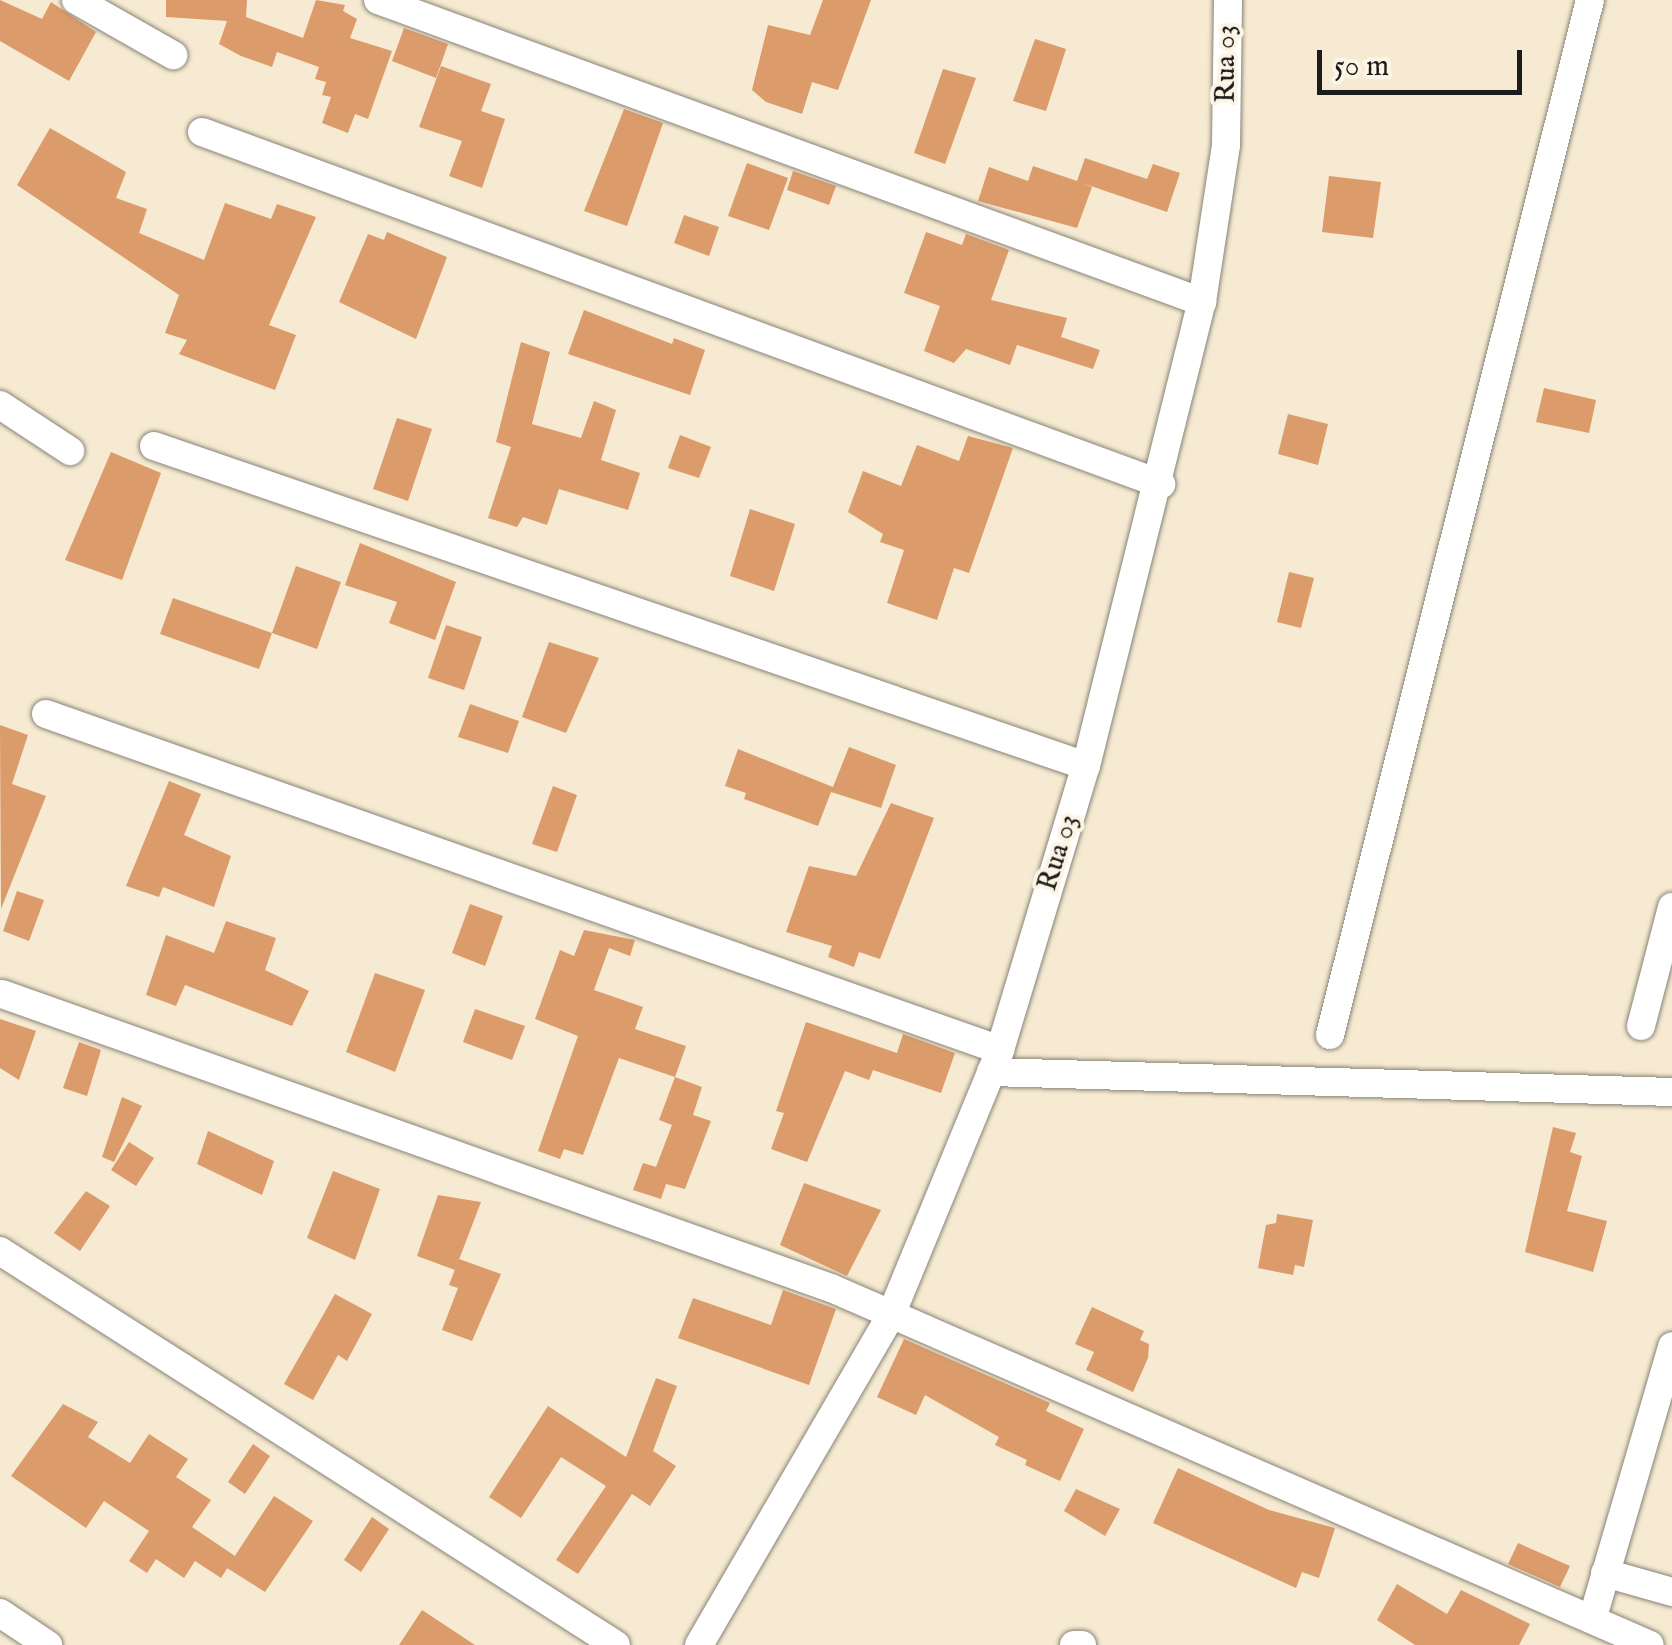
<!DOCTYPE html>
<style>
body{margin:0}
#map{position:relative;width:1672px;height:1645px;overflow:hidden;background:#f6ead2;font-family:"IM FELL English",serif}
div>[style]{position:absolute}
[style*='--x']{left:calc(var(--x)*1px);top:calc(var(--y)*1px);width:calc(var(--w)*1px);rotate:calc(var(--a)*1deg)}
.building>*{inset:0;background:#db9b6a}
.roads{filter:drop-shadow(0 0 2px #898377) drop-shadow(0 0 2px #898377)}
.minor>*{height:28px;margin:-14px;padding:0 14px;transform-origin:14px;border-radius:14px;background:#fff}
span{translate:-50% -50%;white-space:nowrap;text-align:center;line-height:1.15;-webkit-text-stroke:8px #fcf5e5;paint-order:stroke}
.street-label{font-size:28px;color:#1c1c1c}
.scale{position:absolute;left:1317px;top:50px;width:205px;height:45px;box-sizing:border-box;border:5px solid #1c1c1c;border-top:0;padding-left:12px;font-size:30px;line-height:35px;white-space:nowrap;color:#1c1c1c;-webkit-text-stroke:8px #fcf5e5;paint-order:stroke}
</style>
<div id="map">
<div class="building">
<i style="clip-path:polygon(0 0,42px 19px,51px 2px,96px 32px,69px 81px,0 41px)"></i>
<i style="clip-path:polygon(166px 0,247px 0,246px 17px,303px 38px,316px 0,345px 5px,343px 11px,357px 19px,350px 38px,392px 51px,368px 119px,355px 114px,348px 133px,322px 123px,331px 97px,322px 95px,326px 82px,315px 79px,319px 67px,277px 52px,272px 67px,241px 56px,219px 44px,227px 21px,166px 17px)"></i>
<i style="clip-path:polygon(823px 0,871px 0,838px 90px,812px 82px,802px 114px,766px 102px,752px 90px,768px 25px,810px 35px)"></i>
<i style="clip-path:polygon(404px 28px,448px 44px,436px 78px,392px 61px)"></i>
<i style="clip-path:polygon(1035px 39px,1066px 49px,1046px 111px,1013px 101px)"></i>
<i style="clip-path:polygon(441px 66px,491px 84px,481px 111px,505px 119px,482px 188px,449px 176px,462px 141px,419px 127px)"></i>
<i style="clip-path:polygon(943px 69px,976px 78px,945px 164px,914px 153px)"></i>
<i style="clip-path:polygon(624px 109px,663px 123px,627px 226px,584px 211px)"></i>
<i style="clip-path:polygon(50px 128px,126px 172px,116px 198px,147px 209px,139px 233px,204px 260px,225px 203px,271px 219px,277px 204px,316px 217px,269px 325px,296px 335px,275px 390px,179px 354px,187px 340px,165px 333px,179px 295px,17px 185px)"></i>
<i style="clip-path:polygon(1085px 158px,1147px 179px,1153px 164px,1180px 173px,1167px 212px,1082px 183px,1092px 187px,1077px 228px,978px 201px,989px 167px,1028px 181px,1033px 166px,1077px 181px)"></i>
<i style="clip-path:polygon(747px 163px,788px 178px,769px 230px,728px 216px)"></i>
<i style="clip-path:polygon(793px 171px,836px 186px,829px 205px,787px 190px)"></i>
<i style="clip-path:polygon(1329px 176px,1381px 182px,1373px 238px,1322px 232px)"></i>
<i style="clip-path:polygon(684px 215px,719px 227px,709px 256px,674px 243px)"></i>
<i style="clip-path:polygon(387px 232px,447px 257px,416px 339px,339px 302px,368px 234px,384px 240px)"></i>
<i style="clip-path:polygon(926px 232px,962px 245px,966px 234px,1009px 250px,991px 300px,1067px 318px,1061px 337px,1100px 350px,1093px 369px,1017px 345px,1010px 365px,966px 349px,954px 363px,924px 351px,940px 306px,904px 293px)"></i>
<i style="clip-path:polygon(584px 310px,672px 344px,674px 338px,705px 350px,690px 395px,568px 354px)"></i>
<i style="clip-path:polygon(521px 342px,550px 352px,532px 424px,581px 438px,594px 401px,616px 410px,601px 460px,640px 473px,628px 510px,559px 489px,547px 525px,523px 517px,517px 527px,488px 518px,511px 447px,496px 442px)"></i>
<i style="clip-path:polygon(1544px 388px,1596px 400px,1589px 433px,1536px 422px)"></i>
<i style="clip-path:polygon(1288px 414px,1328px 424px,1318px 465px,1278px 454px)"></i>
<i style="clip-path:polygon(397px 418px,432px 429px,408px 501px,373px 489px)"></i>
<i style="clip-path:polygon(680px 435px,711px 447px,699px 478px,668px 468px)"></i>
<i style="clip-path:polygon(968px 436px,1013px 448px,969px 573px,954px 568px,937px 620px,887px 603px,904px 550px,880px 542px,883px 534px,848px 512px,863px 471px,901px 486px,917px 445px,959px 461px)"></i>
<i style="clip-path:polygon(111px 452px,161px 473px,122px 580px,65px 560px)"></i>
<i style="clip-path:polygon(750px 509px,795px 524px,774px 591px,730px 576px)"></i>
<i style="clip-path:polygon(360px 543px,456px 582px,435px 640px,389px 623px,397px 602px,345px 585px)"></i>
<i style="clip-path:polygon(296px 566px,341px 582px,317px 649px,272px 633px,259px 669px,160px 634px,173px 598px,272px 633px)"></i>
<i style="clip-path:polygon(1289px 572px,1314px 578px,1301px 628px,1277px 622px)"></i>
<i style="clip-path:polygon(446px 625px,482px 637px,464px 690px,428px 678px)"></i>
<i style="clip-path:polygon(549px 642px,599px 658px,566px 733px,522px 717px)"></i>
<i style="clip-path:polygon(470px 704px,519px 721px,508px 753px,458px 737px)"></i>
<i style="clip-path:polygon(0 725px,28px 735px,12px 784px,46px 796px,1px 909px)"></i>
<i style="clip-path:polygon(849px 747px,896px 765px,881px 808px,831px 792px,818px 826px,744px 799px,746px 793px,725px 786px,738px 749px,833px 787px)"></i>
<i style="clip-path:polygon(169px 781px,201px 794px,184px 835px,231px 856px,214px 907px,163px 887px,159px 897px,126px 886px)"></i>
<i style="clip-path:polygon(553px 786px,577px 795px,557px 852px,532px 844px)"></i>
<i style="clip-path:polygon(891px 803px,934px 818px,880px 959px,859px 952px,854px 967px,828px 957px,832px 946px,786px 932px,809px 866px,856px 876px)"></i>
<i style="clip-path:polygon(17px 891px,44px 900px,29px 941px,3px 931px)"></i>
<i style="clip-path:polygon(470px 904px,503px 916px,485px 966px,452px 953px)"></i>
<i style="clip-path:polygon(226px 921px,276px 938px,265px 970px,309px 991px,292px 1026px,185px 985px,176px 1006px,146px 995px,166px 935px,214px 953px)"></i>
<i style="clip-path:polygon(584px 930px,635px 940px,630px 956px,609px 948px,594px 990px,643px 1007px,635px 1029px,686px 1046px,675px 1077px,619px 1058px,583px 1155px,564px 1149px,560px 1159px,538px 1151px,578px 1036px,535px 1019px,560px 950px,574px 956px)"></i>
<i style="clip-path:polygon(375px 973px,425px 990px,395px 1072px,346px 1052px)"></i>
<i style="clip-path:polygon(475px 1009px,525px 1026px,512px 1060px,463px 1042px)"></i>
<i style="clip-path:polygon(0 1019px,36px 1031px,19px 1080px,0 1068px)"></i>
<i style="clip-path:polygon(806px 1022px,897px 1053px,903px 1034px,955px 1053px,941px 1093px,873px 1070px,869px 1080px,845px 1071px,807px 1162px,771px 1149px,784px 1113px,776px 1111px)"></i>
<i style="clip-path:polygon(79px 1042px,101px 1050px,87px 1096px,63px 1088px)"></i>
<i style="clip-path:polygon(675px 1077px,702px 1087px,693px 1115px,711px 1121px,685px 1189px,666px 1184px,661px 1199px,633px 1190px,643px 1163px,656px 1167px,672px 1125px,659px 1120px)"></i>
<i style="clip-path:polygon(122px 1097px,142px 1106px,114px 1162px,102px 1157px)"></i>
<i style="clip-path:polygon(1553px 1127px,1576px 1133px,1570px 1152px,1582px 1156px,1567px 1211px,1607px 1221px,1593px 1272px,1525px 1252px)"></i>
<i style="clip-path:polygon(208px 1131px,274px 1161px,262px 1195px,197px 1164px)"></i>
<i style="clip-path:polygon(129px 1142px,154px 1158px,136px 1186px,111px 1170px)"></i>
<i style="clip-path:polygon(333px 1171px,380px 1189px,355px 1260px,307px 1238px)"></i>
<i style="clip-path:polygon(804px 1183px,881px 1210px,847px 1276px,780px 1245px)"></i>
<i style="clip-path:polygon(86px 1191px,110px 1206px,80px 1251px,54px 1233px)"></i>
<i style="clip-path:polygon(438px 1195px,481px 1202px,455px 1270px,417px 1256px)"></i>
<i style="clip-path:polygon(1277px 1214px,1313px 1220px,1304px 1267px,1295px 1265px,1293px 1275px,1258px 1268px,1266px 1225px,1276px 1223px)"></i>
<i style="clip-path:polygon(459px 1259px,501px 1274px,472px 1341px,442px 1330px,458px 1288px,449px 1285px)"></i>
<i style="clip-path:polygon(783px 1290px,836px 1309px,809px 1385px,678px 1338px,693px 1298px,771px 1325px)"></i>
<i style="clip-path:polygon(335px 1294px,372px 1314px,347px 1361px,338px 1355px,313px 1400px,284px 1384px)"></i>
<i style="clip-path:polygon(1092px 1307px,1144px 1331px,1140px 1340px,1149px 1344px,1148px 1358px,1133px 1392px,1086px 1370px,1094px 1352px,1075px 1344px)"></i>
<i style="clip-path:polygon(904px 1339px,1050px 1403px,1046px 1411px,1084px 1429px,1060px 1481px,1025px 1465px,1027px 1460px,995px 1445px,999px 1437px,925px 1395px,916px 1415px,877px 1397px)"></i>
<i style="clip-path:polygon(656px 1378px,677px 1386px,653px 1451px,676px 1466px,650px 1506px,632px 1494px,578px 1574px,556px 1560px,606px 1486px,561px 1457px,521px 1518px,489px 1497px,548px 1406px,626px 1457px)"></i>
<i style="clip-path:polygon(63px 1404px,98px 1422px,88px 1437px,130px 1463px,149px 1434px,188px 1459px,176px 1477px,211px 1500px,192px 1527px,235px 1556px,221px 1578px,195px 1561px,184px 1578px,156px 1559px,147px 1573px,129px 1561px,149px 1531px,104px 1501px,86px 1528px,11px 1476px)"></i>
<i style="clip-path:polygon(253px 1444px,270px 1456px,245px 1494px,228px 1482px)"></i>
<i style="clip-path:polygon(1178px 1468px,1269px 1510px,1335px 1528px,1319px 1578px,1302px 1572px,1296px 1588px,1153px 1523px)"></i>
<i style="clip-path:polygon(1076px 1489px,1120px 1509px,1105px 1536px,1064px 1511px)"></i>
<i style="clip-path:polygon(274px 1496px,313px 1521px,265px 1592px,227px 1568px)"></i>
<i style="clip-path:polygon(372px 1517px,389px 1529px,361px 1572px,344px 1560px)"></i>
<i style="clip-path:polygon(1518px 1543px,1570px 1566px,1560px 1587px,1508px 1564px)"></i>
<i style="clip-path:polygon(1397px 1584px,1447px 1614px,1461px 1590px,1530px 1624px,1519px 1645px,1415px 1645px,1377px 1620px)"></i>
<i style="clip-path:polygon(422px 1610px,475px 1645px,399px 1645px)"></i>
</div>
<div class="roads">
<div class="minor">
<i style="--x:76;--y:0;--w:112;--a:29.6"></i>
<i style="--x:378;--y:0;--w:878;--a:20.13"></i>
<i style="--x:202;--y:132;--w:1022;--a:20.16"></i>
<i style="--x:0;--y:405;--w:84;--a:33.3"></i>
<i style="--x:154;--y:446;--w:985;--a:18.95"></i>
<i style="--x:46;--y:714;--w:1011;--a:19.4"></i>
<i style="--x:2;--y:994;--w:880;--a:19.53"></i>
<i style="--x:831;--y:1288;--w:893;--a:23.55"></i>
<i style="--x:1641;--y:1026;--w:123;--a:-75.4"></i>
<i style="--x:1330;--y:1035;--w:1067;--a:-75.9"></i>
<i style="--x:991;--y:1072;--w:681;--a:1.68"></i>
<i style="--x:0;--y:1251;--w:731;--a:32.6"></i>
<i style="--x:1605;--y:1573;--w:70;--a:15.8"></i>
<i style="--x:0;--y:1613;--w:58;--a:33.7"></i>
<i style="--x:1593;--y:1617;--w:282;--a:-73.7"></i>
<i style="--x:699;--y:1645;--w:382;--a:-59.8"></i>
<i style="--x:891;--y:1315;--w:287;--a:-67.6"></i>
<i style="--x:1000;--y:1050;--w:297;--a:-73.2"></i>
<i style="--x:1086;--y:766;--w:478;--a:-76"></i>
<i style="--x:1202;--y:302;--w:159;--a:-81.3"></i>
<i style="--x:1226;--y:145;--w:145;--a:-89.2"></i>
<i style="--x:1074;--y:1645;--w:8;--a:0"></i>
</div>
</div>
<div class="street-label">
<span style="left:1227px;top:64px;rotate:-90deg">Rua 03</span>
<span style="left:1059px;top:853px;rotate:-73deg">Rua 03</span>
</div>
<div class="scale">50 m</div>
</div>
